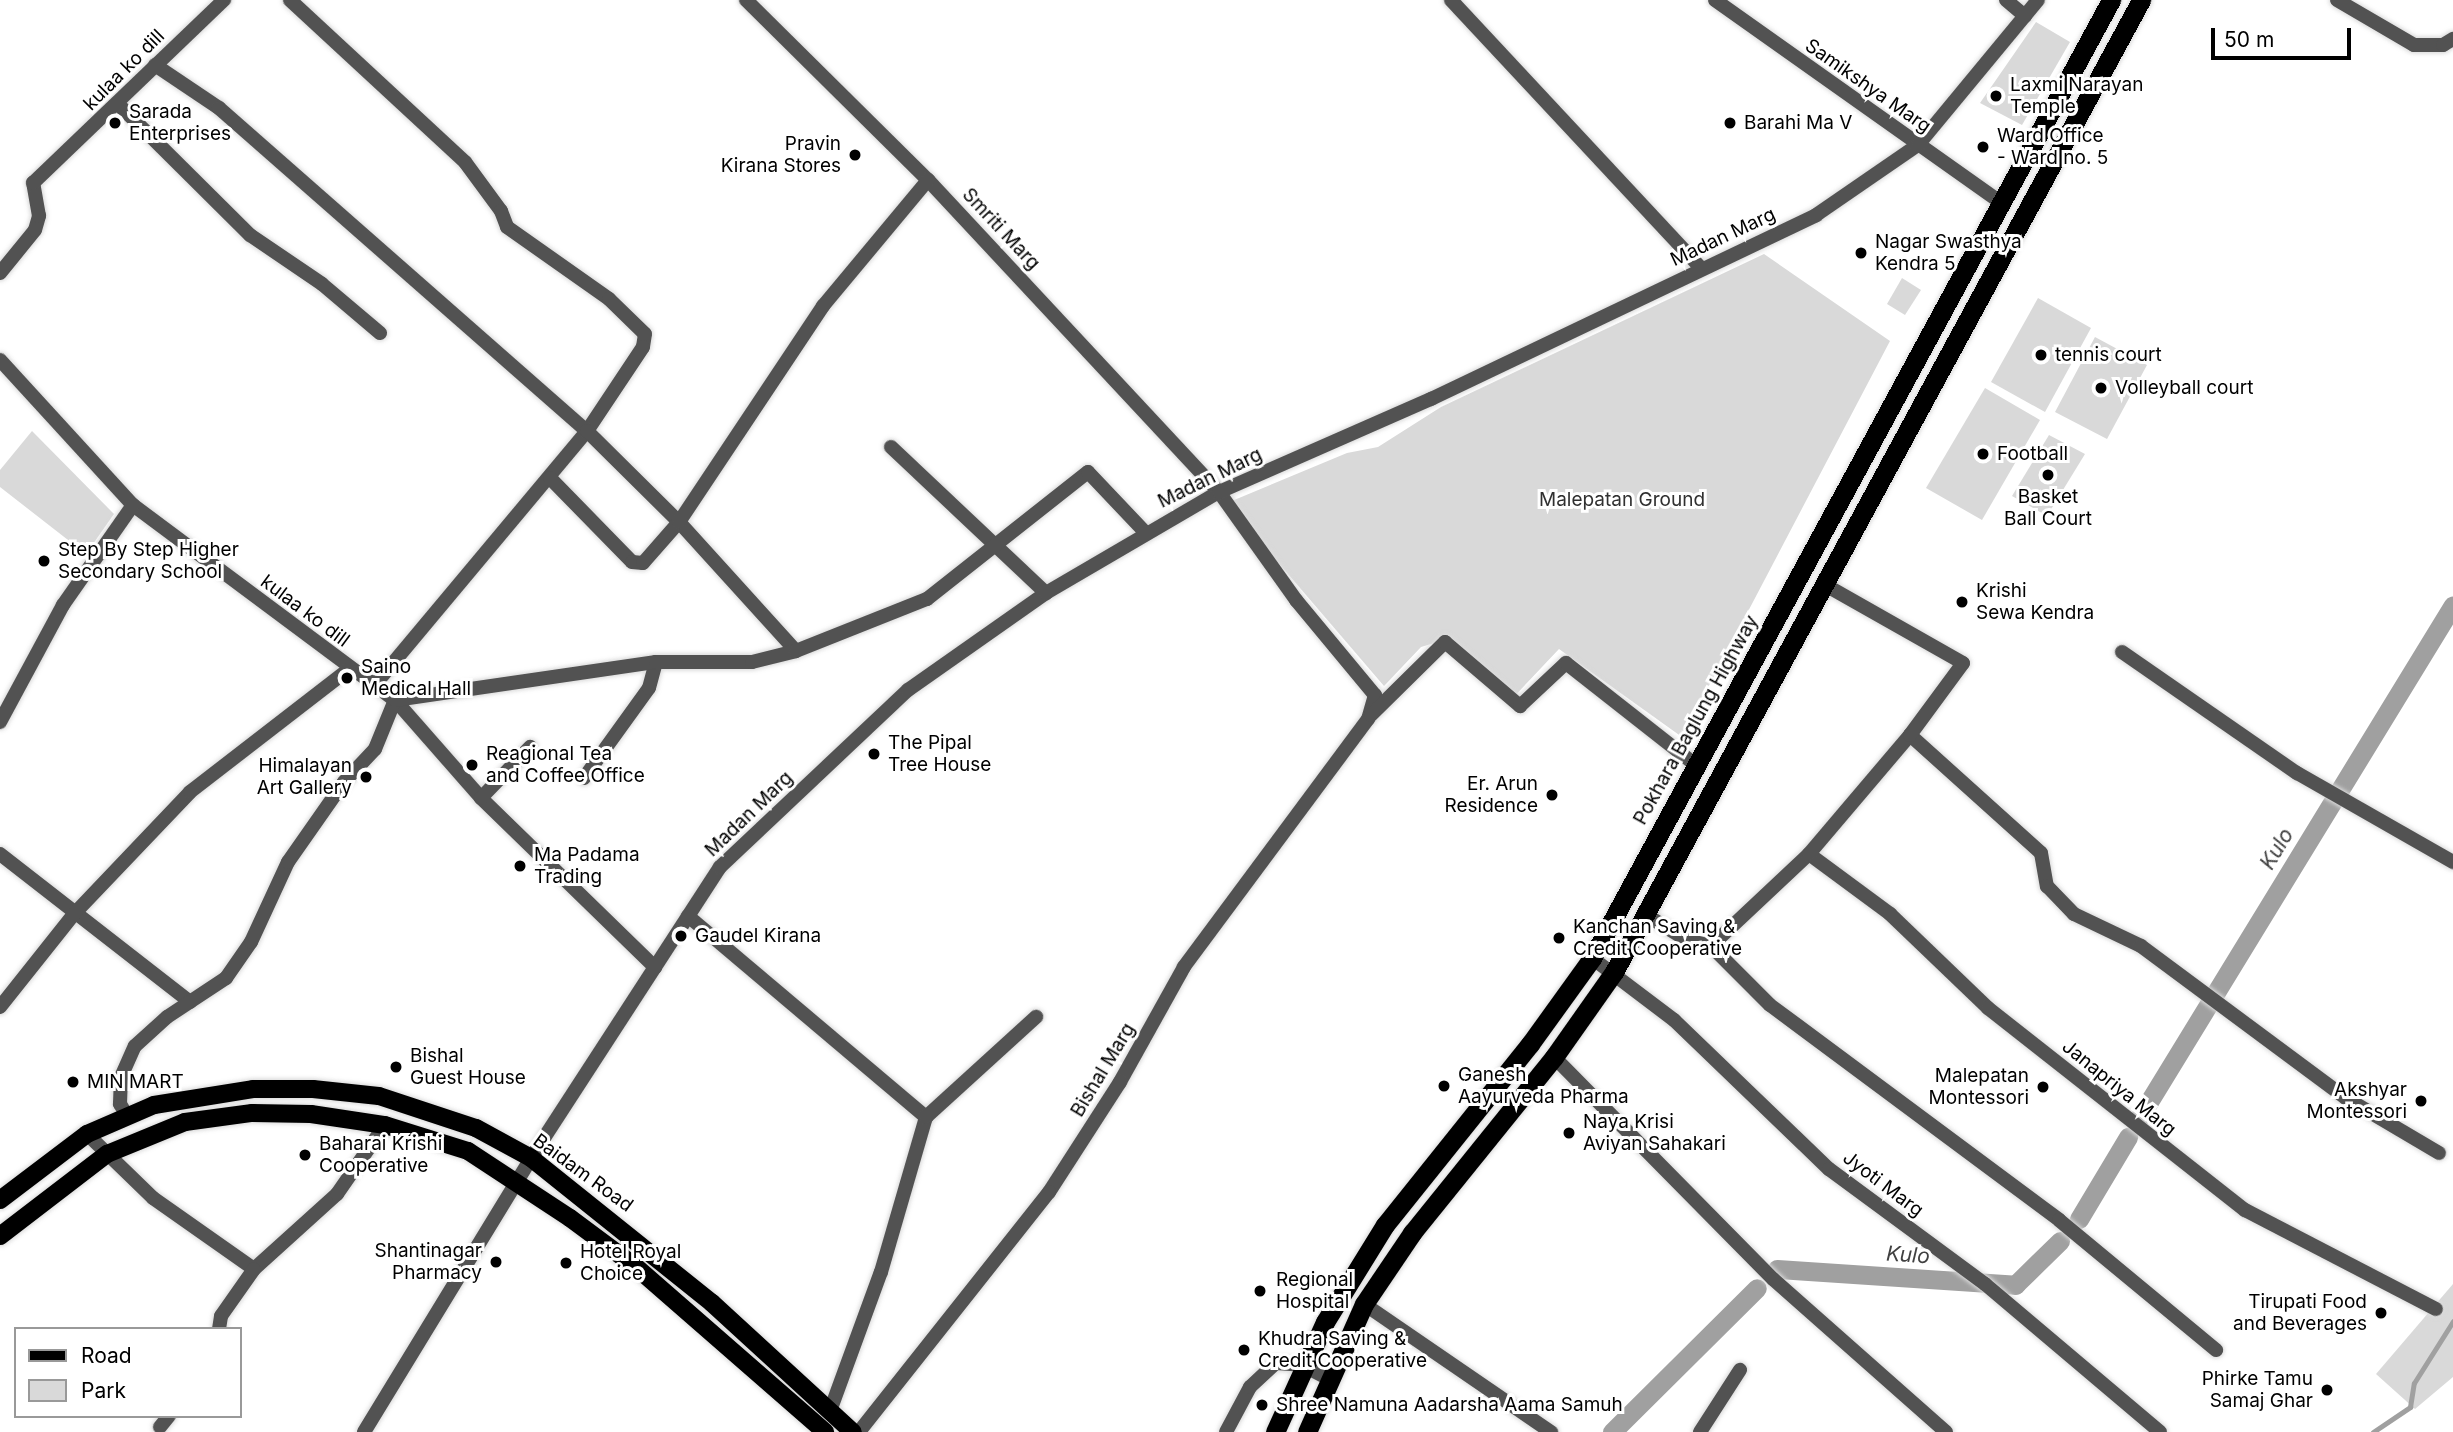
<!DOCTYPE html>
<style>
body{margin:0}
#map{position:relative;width:2453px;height:1432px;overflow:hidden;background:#fff;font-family:Inter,sans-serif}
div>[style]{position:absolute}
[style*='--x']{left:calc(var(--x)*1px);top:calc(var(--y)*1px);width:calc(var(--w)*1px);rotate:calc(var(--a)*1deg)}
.green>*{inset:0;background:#d9d9d9}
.stream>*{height:5px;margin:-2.5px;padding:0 2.5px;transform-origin:2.5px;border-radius:2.5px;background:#a0a0a0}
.canal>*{height:19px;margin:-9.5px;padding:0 9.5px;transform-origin:9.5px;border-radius:9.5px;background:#a0a0a0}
.roads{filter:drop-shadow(0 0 2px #dbdbdb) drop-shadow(0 0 2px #dbdbdb)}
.minor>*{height:14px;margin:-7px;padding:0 7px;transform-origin:7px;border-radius:7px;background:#525252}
.primary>*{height:18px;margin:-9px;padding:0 9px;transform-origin:9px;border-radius:9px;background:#000}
.trunk>*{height:19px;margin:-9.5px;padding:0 9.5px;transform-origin:9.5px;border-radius:9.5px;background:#000}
.dots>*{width:19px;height:19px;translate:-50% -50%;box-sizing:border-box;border:4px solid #fff;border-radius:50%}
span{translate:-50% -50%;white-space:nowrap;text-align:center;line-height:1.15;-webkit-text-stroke:6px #fff;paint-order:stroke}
.street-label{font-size:19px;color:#000}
.poi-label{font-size:19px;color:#000}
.left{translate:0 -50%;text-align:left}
.right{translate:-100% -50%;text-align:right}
.park-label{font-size:19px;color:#303030}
.water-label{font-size:21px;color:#414141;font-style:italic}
.legend{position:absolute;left:14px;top:1327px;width:228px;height:91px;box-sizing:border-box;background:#fff;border:2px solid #999;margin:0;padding:9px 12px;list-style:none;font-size:21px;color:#000}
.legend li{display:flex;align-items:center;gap:14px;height:35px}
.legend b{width:35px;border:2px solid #999}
.scale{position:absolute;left:2211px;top:28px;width:140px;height:32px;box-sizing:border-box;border:4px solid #000;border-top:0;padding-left:9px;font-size:21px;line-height:24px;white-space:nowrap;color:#000;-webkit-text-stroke:5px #fff;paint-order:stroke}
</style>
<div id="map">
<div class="green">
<i style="clip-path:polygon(2036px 22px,2070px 42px,2022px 125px,1980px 103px)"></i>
<i style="clip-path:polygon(1764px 254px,1890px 341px,1682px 737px,1559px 649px,1509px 702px,1441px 641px,1421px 647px,1384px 686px,1227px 503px,1347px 453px,1378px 447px,1441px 407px)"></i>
<i style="clip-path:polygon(1902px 278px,1921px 290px,1905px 315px,1887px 304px)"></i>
<i style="clip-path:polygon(2038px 298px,2091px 328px,2045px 412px,1991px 382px)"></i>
<i style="clip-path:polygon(2095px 337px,2147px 365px,2107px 439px,2055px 412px)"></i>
<i style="clip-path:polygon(1985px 388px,2040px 420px,1982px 520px,1926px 488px)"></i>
<i style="clip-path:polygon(32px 431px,114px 514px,86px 554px,0 487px,0 470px)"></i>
<i style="clip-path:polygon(2049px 435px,2085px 454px,2047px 516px,2012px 496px)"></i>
<i style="clip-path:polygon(2453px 1284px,2453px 1377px,2415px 1409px,2376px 1374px)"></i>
</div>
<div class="stream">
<i style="--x:2373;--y:1432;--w:45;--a:-34"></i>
<i style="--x:2410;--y:1407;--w:24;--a:-81"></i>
<i style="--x:2414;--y:1383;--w:73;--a:-57.8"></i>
</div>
<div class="canal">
<i style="--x:2139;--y:1118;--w:601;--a:-58.53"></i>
<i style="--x:2079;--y:1219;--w:96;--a:-59.1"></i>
<i style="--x:1777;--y:1269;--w:239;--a:3.8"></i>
<i style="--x:2015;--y:1285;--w:63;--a:-44.4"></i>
<i style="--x:1612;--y:1432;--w:204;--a:-44.8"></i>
</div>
<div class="roads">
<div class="minor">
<i style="--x:290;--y:0;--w:238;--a:42.8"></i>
<i style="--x:465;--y:162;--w:61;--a:53.7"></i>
<i style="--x:501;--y:211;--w:17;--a:69"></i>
<i style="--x:507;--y:227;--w:125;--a:35.2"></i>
<i style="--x:609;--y:299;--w:50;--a:44.2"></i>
<i style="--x:645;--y:334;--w:13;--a:99"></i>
<i style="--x:643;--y:347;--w:101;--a:123.7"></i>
<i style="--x:587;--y:431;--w:329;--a:129.9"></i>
<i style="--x:746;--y:0;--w:256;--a:44.7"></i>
<i style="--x:928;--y:180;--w:427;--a:47"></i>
<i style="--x:1219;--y:492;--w:133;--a:54.5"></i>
<i style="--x:1296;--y:600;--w:124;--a:50.3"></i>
<i style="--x:1375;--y:695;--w:25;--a:106"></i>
<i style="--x:1368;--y:719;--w:309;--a:126.6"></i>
<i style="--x:1184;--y:967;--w:132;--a:119.1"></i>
<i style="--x:1120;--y:1082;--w:131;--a:122.8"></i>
<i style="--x:1049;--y:1192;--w:306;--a:128.4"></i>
<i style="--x:1451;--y:0;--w:367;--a:47"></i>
<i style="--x:1715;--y:0;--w:349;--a:35.3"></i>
<i style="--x:2006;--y:0;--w:25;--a:40"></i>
<i style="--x:2337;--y:0;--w:89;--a:30.3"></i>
<i style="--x:2414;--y:45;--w:29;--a:0"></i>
<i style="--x:2443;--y:45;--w:12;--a:-31"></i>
<i style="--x:155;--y:65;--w:77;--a:33.9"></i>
<i style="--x:219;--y:108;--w:490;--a:41.3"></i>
<i style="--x:587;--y:431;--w:129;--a:44.7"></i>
<i style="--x:679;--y:522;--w:174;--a:47.8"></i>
<i style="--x:118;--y:104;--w:186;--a:44.8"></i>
<i style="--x:250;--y:235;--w:87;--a:34.2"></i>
<i style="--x:322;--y:284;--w:76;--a:40.2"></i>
<i style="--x:0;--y:273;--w:55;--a:-50.9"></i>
<i style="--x:35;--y:230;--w:15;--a:-74"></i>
<i style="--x:39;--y:216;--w:34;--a:-100"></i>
<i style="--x:33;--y:183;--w:265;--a:-43.8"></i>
<i style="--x:0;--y:360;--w:197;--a:47.5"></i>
<i style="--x:133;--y:505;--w:327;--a:36.7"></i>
<i style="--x:395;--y:700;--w:130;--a:48.7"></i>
<i style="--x:481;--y:798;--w:243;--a:44.2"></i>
<i style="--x:891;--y:447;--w:213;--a:43.3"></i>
<i style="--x:550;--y:478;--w:117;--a:45.7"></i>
<i style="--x:632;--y:562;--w:11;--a:5"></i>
<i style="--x:643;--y:563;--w:55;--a:-48.7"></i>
<i style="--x:679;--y:522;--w:260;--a:-56.3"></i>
<i style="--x:823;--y:306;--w:164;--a:-50.2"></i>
<i style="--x:2122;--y:652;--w:213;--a:34.7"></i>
<i style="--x:2297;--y:773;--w:180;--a:29.7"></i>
<i style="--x:1371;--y:715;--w:104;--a:-44.6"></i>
<i style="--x:1445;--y:642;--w:99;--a:40.5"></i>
<i style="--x:1520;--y:706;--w:63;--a:-43.1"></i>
<i style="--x:1566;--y:663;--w:167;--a:38.2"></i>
<i style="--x:0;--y:722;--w:133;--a:-61.7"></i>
<i style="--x:63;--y:605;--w:122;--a:-55"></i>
<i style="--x:1910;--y:735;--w:176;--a:42"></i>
<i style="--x:2041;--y:853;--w:34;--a:80"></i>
<i style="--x:2047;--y:886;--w:39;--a:46"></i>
<i style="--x:2074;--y:914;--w:74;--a:25.5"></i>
<i style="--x:2141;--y:946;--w:255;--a:36.6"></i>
<i style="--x:2346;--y:1098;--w:108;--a:30.6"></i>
<i style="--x:584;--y:778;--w:111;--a:-54.2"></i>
<i style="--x:649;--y:688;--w:27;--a:-75"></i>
<i style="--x:481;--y:798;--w:71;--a:-46.1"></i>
<i style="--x:0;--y:854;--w:241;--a:37.9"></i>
<i style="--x:1809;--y:854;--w:101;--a:36.5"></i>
<i style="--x:1890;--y:914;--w:136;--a:43.8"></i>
<i style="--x:1988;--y:1008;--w:327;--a:38.2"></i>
<i style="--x:2245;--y:1210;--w:215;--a:27.4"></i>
<i style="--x:1646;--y:915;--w:48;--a:31.4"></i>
<i style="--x:1687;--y:940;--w:25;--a:14"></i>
<i style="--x:1711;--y:946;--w:83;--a:45"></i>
<i style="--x:1770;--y:1005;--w:360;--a:36.6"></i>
<i style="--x:2059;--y:1220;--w:204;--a:39.6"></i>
<i style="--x:688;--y:916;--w:312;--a:40.2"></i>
<i style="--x:1711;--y:946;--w:134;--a:-43.2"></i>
<i style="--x:1809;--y:854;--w:156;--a:-49.7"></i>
<i style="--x:1910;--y:735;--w:89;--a:-53.6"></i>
<i style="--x:1963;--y:663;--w:159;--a:-150.5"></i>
<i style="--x:1592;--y:958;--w:103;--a:37.1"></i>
<i style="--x:1674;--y:1020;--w:215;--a:43.9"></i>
<i style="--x:1829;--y:1169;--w:194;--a:36.4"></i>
<i style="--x:1985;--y:1284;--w:229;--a:40.2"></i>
<i style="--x:0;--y:1007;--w:119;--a:-51.5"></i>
<i style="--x:74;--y:914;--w:168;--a:-46.4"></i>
<i style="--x:190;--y:792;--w:201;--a:-37.7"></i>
<i style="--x:1554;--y:1057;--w:312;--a:45.4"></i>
<i style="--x:1773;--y:1279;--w:231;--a:41.5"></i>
<i style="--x:126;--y:1114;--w:12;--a:-121"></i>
<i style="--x:120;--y:1104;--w:27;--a:-88"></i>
<i style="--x:121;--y:1077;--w:34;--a:-66"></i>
<i style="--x:135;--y:1046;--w:43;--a:-42.2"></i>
<i style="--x:167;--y:1017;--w:71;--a:-33.5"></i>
<i style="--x:226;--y:978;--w:44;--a:-55.2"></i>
<i style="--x:251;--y:942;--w:88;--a:-65.2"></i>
<i style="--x:288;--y:862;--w:98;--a:-55"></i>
<i style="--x:344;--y:782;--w:45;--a:-46.8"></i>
<i style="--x:375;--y:749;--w:53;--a:-67.8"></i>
<i style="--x:395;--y:700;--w:264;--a:-8.3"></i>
<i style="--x:656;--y:662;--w:96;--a:0"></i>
<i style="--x:752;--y:662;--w:45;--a:-14"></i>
<i style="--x:796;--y:651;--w:141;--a:-21.7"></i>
<i style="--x:927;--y:599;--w:205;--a:-38.3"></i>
<i style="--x:1088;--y:472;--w:83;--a:46.5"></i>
<i style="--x:87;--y:1134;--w:92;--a:44.1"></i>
<i style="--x:153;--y:1198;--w:123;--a:35.1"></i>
<i style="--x:254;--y:1269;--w:112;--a:-42.1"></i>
<i style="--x:337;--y:1194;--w:84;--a:-55.2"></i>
<i style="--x:1364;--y:1304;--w:227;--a:34.4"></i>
<i style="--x:219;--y:1329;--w:13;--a:-81"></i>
<i style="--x:221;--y:1316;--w:57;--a:-54.9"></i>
<i style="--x:830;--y:1411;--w:148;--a:-69.9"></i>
<i style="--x:881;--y:1272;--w:161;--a:-73.8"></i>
<i style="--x:926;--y:1117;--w:149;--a:-42.3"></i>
<i style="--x:160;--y:1427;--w:14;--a:-51"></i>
<i style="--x:364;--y:1432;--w:321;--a:-58.6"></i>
<i style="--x:531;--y:1158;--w:347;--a:-57"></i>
<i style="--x:720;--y:867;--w:258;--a:-43.3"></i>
<i style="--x:908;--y:690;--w:169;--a:-35.1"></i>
<i style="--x:1046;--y:593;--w:200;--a:-30.3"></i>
<i style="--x:1219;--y:492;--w:232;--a:-23.7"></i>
<i style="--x:1431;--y:399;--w:427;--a:-25.5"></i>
<i style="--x:1816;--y:215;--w:124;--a:-34.5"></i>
<i style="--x:1918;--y:145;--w:188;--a:-50.4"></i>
<i style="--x:1226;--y:1432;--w:51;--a:-61.9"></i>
<i style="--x:1250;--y:1387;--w:35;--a:-43"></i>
<i style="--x:1276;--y:1363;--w:26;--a:4"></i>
<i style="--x:1302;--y:1365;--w:29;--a:27"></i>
<i style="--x:1700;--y:1432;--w:74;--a:-57.2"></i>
</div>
<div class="primary">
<i style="--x:0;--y:1200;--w:109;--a:-37.2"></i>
<i style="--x:87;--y:1134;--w:73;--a:-23.4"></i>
<i style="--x:154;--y:1105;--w:100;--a:-9.2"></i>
<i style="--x:253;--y:1089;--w:60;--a:0"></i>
<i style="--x:313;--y:1089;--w:66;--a:6.1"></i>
<i style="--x:379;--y:1096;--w:102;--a:18.3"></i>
<i style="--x:476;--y:1128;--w:63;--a:28.6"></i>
<i style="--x:531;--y:1158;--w:232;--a:38.7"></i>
<i style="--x:712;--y:1303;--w:191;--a:42.5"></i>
<i style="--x:0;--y:1236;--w:135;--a:-37.5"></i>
<i style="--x:107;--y:1154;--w:84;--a:-22.3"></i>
<i style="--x:185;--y:1122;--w:68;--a:-7.7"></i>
<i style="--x:252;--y:1113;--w:59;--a:1"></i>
<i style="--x:311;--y:1114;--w:75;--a:8.5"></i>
<i style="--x:385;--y:1125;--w:87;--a:17.4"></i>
<i style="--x:468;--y:1151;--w:122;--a:33.3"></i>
<i style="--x:570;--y:1218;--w:82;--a:36.6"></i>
<i style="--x:636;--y:1267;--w:251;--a:41.1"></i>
</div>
<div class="trunk">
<i style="--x:1275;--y:1432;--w:121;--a:-65.6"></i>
<i style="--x:1325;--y:1322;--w:114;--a:-58.3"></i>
<i style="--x:1385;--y:1225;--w:232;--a:-51.3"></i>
<i style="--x:1530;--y:1044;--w:106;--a:-54.2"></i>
<i style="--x:1592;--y:958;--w:1090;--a:-61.55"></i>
<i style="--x:1307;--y:1432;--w:140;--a:-66"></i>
<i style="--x:1364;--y:1304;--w:86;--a:-55.9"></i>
<i style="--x:1412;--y:1233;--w:226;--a:-51.1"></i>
<i style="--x:1554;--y:1057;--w:104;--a:-54.8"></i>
<i style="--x:1614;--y:972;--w:1106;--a:-61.53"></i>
</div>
</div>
<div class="dots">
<i style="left:1996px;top:96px;background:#000"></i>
<i style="left:115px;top:123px;background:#000"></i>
<i style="left:1730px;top:123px;background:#000"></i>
<i style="left:1983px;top:147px;background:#000"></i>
<i style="left:855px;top:155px;background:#000"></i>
<i style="left:1861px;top:253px;background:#000"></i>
<i style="left:2041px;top:355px;background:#000"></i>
<i style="left:2101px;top:388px;background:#000"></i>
<i style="left:1983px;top:454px;background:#000"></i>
<i style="left:2048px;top:475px;background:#000"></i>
<i style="left:44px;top:561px;background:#000"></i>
<i style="left:1962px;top:602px;background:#000"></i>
<i style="left:347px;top:678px;background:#000"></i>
<i style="left:874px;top:754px;background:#000"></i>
<i style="left:472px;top:765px;background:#000"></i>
<i style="left:366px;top:777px;background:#000"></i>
<i style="left:1552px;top:795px;background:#000"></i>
<i style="left:520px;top:866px;background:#000"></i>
<i style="left:681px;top:936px;background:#000"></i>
<i style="left:1559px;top:938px;background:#000"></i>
<i style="left:396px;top:1067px;background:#000"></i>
<i style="left:73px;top:1082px;background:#000"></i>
<i style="left:1444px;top:1086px;background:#000"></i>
<i style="left:2043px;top:1087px;background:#000"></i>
<i style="left:2421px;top:1101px;background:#000"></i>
<i style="left:1569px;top:1133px;background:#000"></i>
<i style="left:305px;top:1155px;background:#000"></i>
<i style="left:496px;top:1262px;background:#000"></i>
<i style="left:566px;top:1263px;background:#000"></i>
<i style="left:1260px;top:1291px;background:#000"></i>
<i style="left:2381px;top:1313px;background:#000"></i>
<i style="left:1244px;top:1350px;background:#000"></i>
<i style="left:2327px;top:1390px;background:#000"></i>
<i style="left:1262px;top:1405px;background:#000"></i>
</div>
<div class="street-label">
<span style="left:124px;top:70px;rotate:-45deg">kulaa ko dill</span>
<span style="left:1868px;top:86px;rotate:35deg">Samikshya Marg</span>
<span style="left:1001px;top:229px;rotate:47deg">Smriti Marg</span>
<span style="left:1723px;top:237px;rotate:-25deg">Madan Marg</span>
<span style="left:1210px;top:478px;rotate:-26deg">Madan Marg</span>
<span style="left:305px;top:611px;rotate:37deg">kulaa ko dill</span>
<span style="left:1696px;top:720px;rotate:-61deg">Pokhara Baglung Highway</span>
<span style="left:749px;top:814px;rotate:-44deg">Madan Marg</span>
<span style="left:1103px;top:1070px;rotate:-59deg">Bishal Marg</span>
<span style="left:2119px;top:1088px;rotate:39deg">Janapriya Marg</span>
<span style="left:583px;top:1173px;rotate:36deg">Baidam Road</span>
<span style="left:1883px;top:1184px;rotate:37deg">Jyoti Marg</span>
</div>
<div class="poi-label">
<span class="left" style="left:2010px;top:96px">Laxmi Narayan<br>Temple</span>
<span class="left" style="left:129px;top:123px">Sarada<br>Enterprises</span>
<span class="left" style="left:1744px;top:123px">Barahi Ma V</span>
<span class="left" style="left:1997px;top:147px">Ward Office<br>- Ward no. 5</span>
<span class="right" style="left:841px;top:155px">Pravin<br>Kirana Stores</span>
<span class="left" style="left:1875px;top:253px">Nagar Swasthya<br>Kendra 5</span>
<span class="left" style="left:2055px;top:355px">tennis court</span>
<span class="left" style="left:2115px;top:388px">Volleyball court</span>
<span class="left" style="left:1997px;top:454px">Football</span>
<span style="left:2048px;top:508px">Basket<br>Ball Court</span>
<span class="left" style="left:58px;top:561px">Step By Step Higher<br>Secondary School</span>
<span class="left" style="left:1976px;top:602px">Krishi<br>Sewa Kendra</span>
<span class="left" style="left:361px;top:678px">Saino<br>Medical Hall</span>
<span class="left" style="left:888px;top:754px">The Pipal<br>Tree House</span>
<span class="left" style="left:486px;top:765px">Reagional Tea<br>and Coffee Office</span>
<span class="right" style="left:352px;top:777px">Himalayan<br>Art Gallery</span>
<span class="right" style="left:1538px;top:795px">Er. Arun<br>Residence</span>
<span class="left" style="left:534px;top:866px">Ma Padama<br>Trading</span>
<span class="left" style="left:1573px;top:938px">Kanchan Saving &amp;<br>Credit Cooperative</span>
<span class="left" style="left:695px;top:936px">Gaudel Kirana</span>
<span class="left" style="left:410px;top:1067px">Bishal<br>Guest House</span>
<span class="left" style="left:1458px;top:1086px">Ganesh<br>Aayurveda Pharma</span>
<span class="right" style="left:2029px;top:1087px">Malepatan<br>Montessori</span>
<span class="left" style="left:87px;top:1082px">MIN MART</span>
<span class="right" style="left:2407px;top:1101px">Akshyar<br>Montessori</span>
<span class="left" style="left:1583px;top:1133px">Naya Krisi<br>Aviyan Sahakari</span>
<span class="left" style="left:319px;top:1155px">Baharai Krishi<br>Cooperative</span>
<span class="right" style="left:482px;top:1262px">Shantinagar<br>Pharmacy</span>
<span class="left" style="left:580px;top:1263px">Hotel Royal<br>Choice</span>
<span class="left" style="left:1276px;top:1291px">Regional<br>Hospital</span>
<span class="right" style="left:2367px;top:1313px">Tirupati Food<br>and Beverages</span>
<span class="left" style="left:1258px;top:1350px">Khudra Saving &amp;<br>Credit Cooperative</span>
<span class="right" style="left:2313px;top:1390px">Phirke Tamu<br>Samaj Ghar</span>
<span class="left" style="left:1276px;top:1405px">Shree Namuna Aadarsha Aama Samuh</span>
</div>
<div class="park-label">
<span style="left:1622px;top:500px">Malepatan Ground</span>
</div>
<div class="water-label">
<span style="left:2277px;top:849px;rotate:-59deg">Kulo</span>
<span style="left:1908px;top:1255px;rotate:4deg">Kulo</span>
</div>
<ul class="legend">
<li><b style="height:9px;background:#000"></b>Road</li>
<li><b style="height:19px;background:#d9d9d9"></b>Park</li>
</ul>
<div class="scale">50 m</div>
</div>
